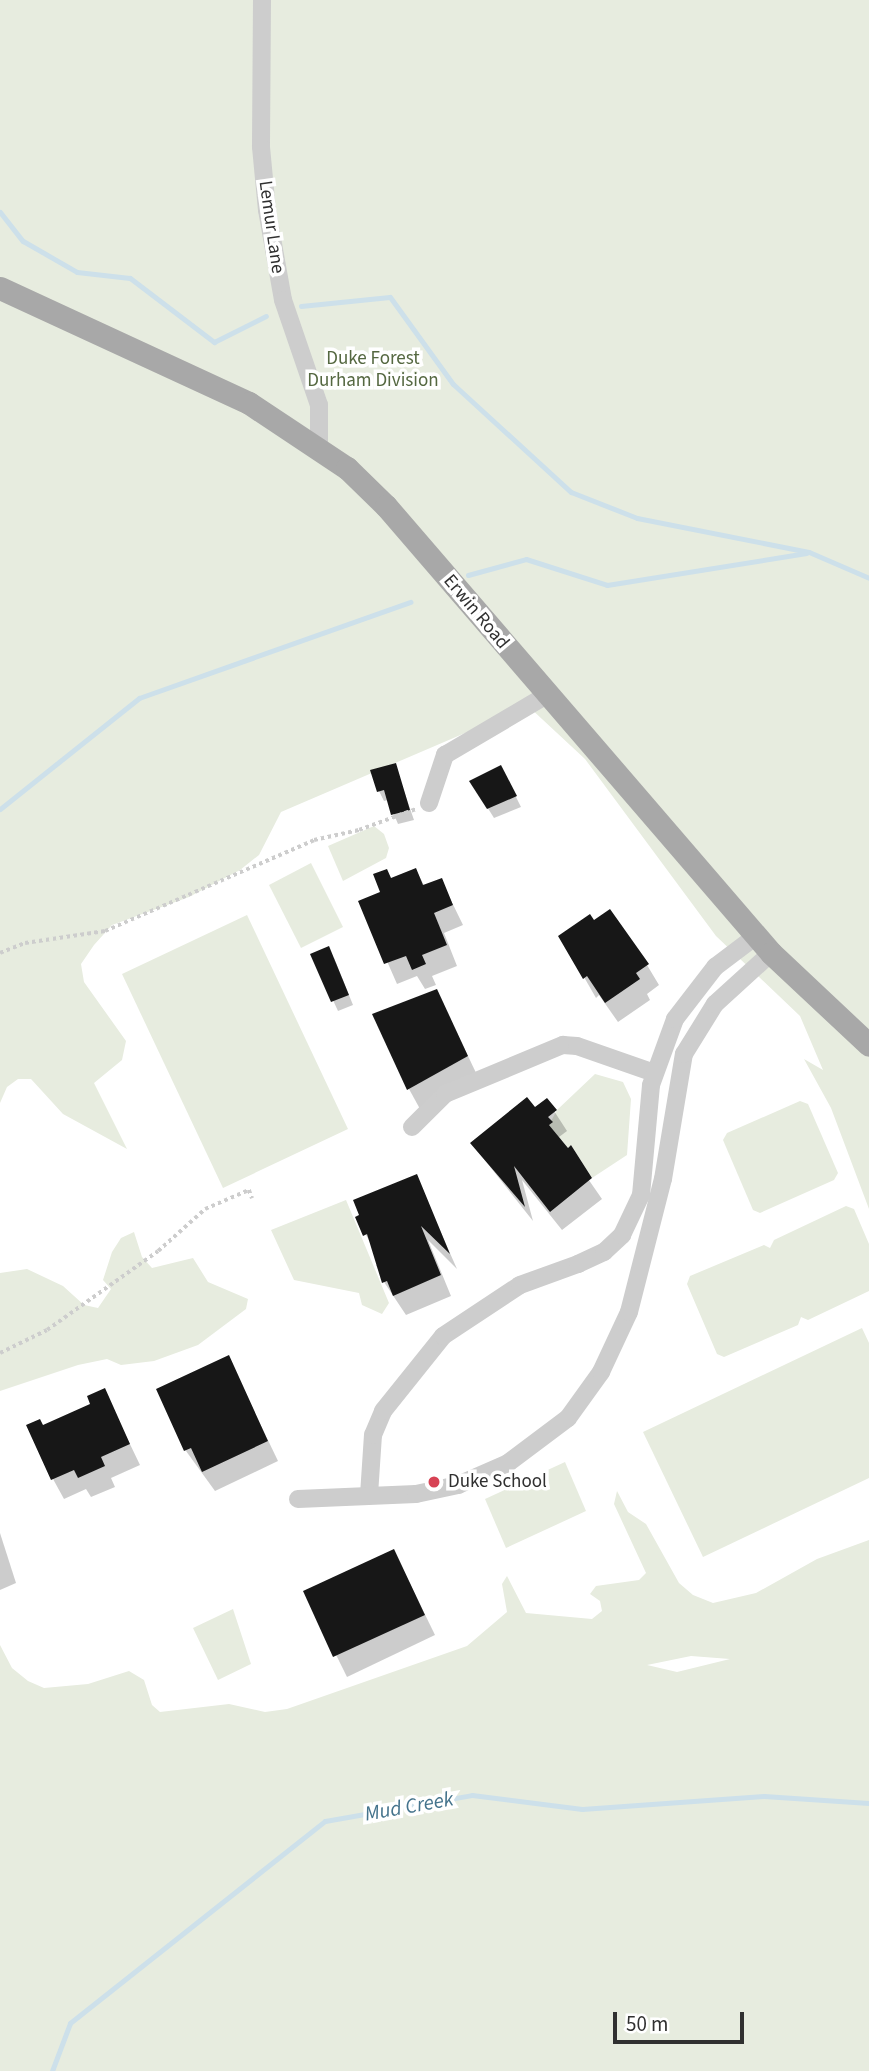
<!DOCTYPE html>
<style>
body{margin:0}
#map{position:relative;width:869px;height:2071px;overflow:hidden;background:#fff;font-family:"Source Sans 3",sans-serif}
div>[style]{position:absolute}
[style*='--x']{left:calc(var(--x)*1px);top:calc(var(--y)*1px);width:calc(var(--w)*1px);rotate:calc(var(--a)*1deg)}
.green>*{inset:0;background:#e7ecdf}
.shadow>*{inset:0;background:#0003}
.stream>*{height:5px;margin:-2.5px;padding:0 2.5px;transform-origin:2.5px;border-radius:2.5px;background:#cde0ea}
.building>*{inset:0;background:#171717}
.path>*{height:3.5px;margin-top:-1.75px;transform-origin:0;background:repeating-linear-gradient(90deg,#cdcdcd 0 3.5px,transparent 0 7px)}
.minor>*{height:18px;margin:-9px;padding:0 9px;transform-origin:9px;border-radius:9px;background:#cdcdcd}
.major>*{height:23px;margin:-11.5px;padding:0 11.5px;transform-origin:11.5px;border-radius:11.5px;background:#a8a8a8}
.dots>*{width:19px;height:19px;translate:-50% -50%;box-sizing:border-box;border:4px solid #fff;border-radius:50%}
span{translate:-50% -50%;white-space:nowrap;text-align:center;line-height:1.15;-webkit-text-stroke:7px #fff;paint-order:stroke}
.street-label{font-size:19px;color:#303030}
.park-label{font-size:19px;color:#556841}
.poi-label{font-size:19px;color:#303030}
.left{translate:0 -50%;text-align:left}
.water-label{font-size:21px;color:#44738c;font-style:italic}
.scale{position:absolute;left:613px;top:2012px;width:131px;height:32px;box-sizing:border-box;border:4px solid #303030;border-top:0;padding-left:9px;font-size:21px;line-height:24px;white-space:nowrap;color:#303030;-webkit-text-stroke:5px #fff;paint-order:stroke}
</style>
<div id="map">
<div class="green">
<i style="clip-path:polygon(0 0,869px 0,869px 1209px,831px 1108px,804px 1059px,823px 1070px,800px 1016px,716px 936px,585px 759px,528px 706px,281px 812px,259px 855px,240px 870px,189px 897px,112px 925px,94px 945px,81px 964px,84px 982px,126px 1041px,122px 1060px,94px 1083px,127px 1149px,63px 1114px,31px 1079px,18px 1079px,7px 1087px,0 1103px)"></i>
<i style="clip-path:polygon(374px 826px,384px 834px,389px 848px,386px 858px,343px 881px,328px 846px)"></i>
<i style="clip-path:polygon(311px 863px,343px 927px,301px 948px,269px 885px)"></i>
<i style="clip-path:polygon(247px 915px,348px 1129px,223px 1188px,122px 974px)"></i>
<i style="clip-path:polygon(595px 1074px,623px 1082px,631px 1099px,627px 1155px,592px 1178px,571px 1145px,568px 1148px,549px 1125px,557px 1110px)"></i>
<i style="clip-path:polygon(800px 1101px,808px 1104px,838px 1173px,834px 1180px,760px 1213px,753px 1210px,723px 1140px,727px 1133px)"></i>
<i style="clip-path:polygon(346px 1200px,389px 1303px,382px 1314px,362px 1305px,359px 1293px,294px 1280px,271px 1230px)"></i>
<i style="clip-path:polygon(846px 1206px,854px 1209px,869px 1244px,869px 1291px,808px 1320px,801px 1317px,798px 1325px,724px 1357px,717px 1354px,687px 1284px,690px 1276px,764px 1245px,770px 1248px,774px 1240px)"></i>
<i style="clip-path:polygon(134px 1232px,142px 1257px,152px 1268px,193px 1258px,208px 1282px,248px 1299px,246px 1309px,198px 1345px,154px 1361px,121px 1365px,107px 1359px,78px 1365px,0 1391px,0 1273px,27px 1269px,63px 1286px,84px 1305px,98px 1308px,111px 1289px,103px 1280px,112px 1252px,121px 1238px)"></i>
<i style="clip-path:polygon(862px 1328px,869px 1343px,869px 1478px,703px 1557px,643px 1432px)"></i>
<i style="clip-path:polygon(565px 1462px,586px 1511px,506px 1548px,485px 1499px)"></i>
<i style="clip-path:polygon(evenodd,617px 1491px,628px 1512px,646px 1524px,679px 1583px,693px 1595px,713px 1603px,756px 1593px,817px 1559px,869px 1540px,869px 2071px,0 2071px,0 1645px,12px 1668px,28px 1681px,44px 1688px,88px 1684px,129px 1671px,144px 1680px,152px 1705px,160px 1712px,229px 1704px,265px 1712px,287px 1709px,467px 1646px,507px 1612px,502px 1584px,507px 1576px,526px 1613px,592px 1619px,602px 1611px,600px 1601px,590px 1594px,596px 1586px,639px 1580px,646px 1573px,614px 1504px,617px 1491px,691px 1656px,730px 1659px,677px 1672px,647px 1665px,691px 1656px)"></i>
<i style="clip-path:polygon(233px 1609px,251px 1664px,218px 1680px,193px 1628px)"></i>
</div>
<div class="shadow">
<i style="clip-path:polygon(395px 765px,414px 820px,398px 824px,388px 800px,384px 801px,379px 791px)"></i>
<i style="clip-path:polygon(506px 777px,521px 807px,494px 818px,477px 791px)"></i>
<i style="clip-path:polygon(416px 870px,425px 887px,441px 880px,463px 925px,444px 933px,457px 966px,432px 976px,436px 985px,425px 989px,417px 976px,397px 984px,361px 902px,382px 893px,391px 880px)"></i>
<i style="clip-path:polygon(561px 937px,647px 965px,659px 985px,647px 994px,650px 1000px,618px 1022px,599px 995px,596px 998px)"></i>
<i style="clip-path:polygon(312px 955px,334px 958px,353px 1005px,338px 1011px)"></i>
<i style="clip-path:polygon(447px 1012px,478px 1077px,420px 1109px,409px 1089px)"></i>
<i style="clip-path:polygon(547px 1100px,567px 1131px,559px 1137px,602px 1199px,562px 1230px,522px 1180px,533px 1221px,472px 1144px)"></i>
<i style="clip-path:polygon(416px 1176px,457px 1269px,428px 1240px,451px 1296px,406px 1315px,384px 1282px,376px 1265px,381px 1263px,357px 1218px)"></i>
<i style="clip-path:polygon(228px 1357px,278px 1461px,215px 1491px,186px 1451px,159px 1390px)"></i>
<i style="clip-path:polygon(104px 1390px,140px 1465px,111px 1478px,115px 1487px,91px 1497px,86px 1489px,64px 1499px,53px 1479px,43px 1427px,92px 1405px)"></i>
<i style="clip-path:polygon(0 1533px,16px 1583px,0 1590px)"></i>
<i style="clip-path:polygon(394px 1551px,435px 1635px,347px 1677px,305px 1592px)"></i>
</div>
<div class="stream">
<i style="--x:0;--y:212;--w:37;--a:52"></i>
<i style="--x:23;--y:241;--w:62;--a:29.9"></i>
<i style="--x:77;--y:272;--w:53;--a:6.5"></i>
<i style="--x:130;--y:278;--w:106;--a:37.3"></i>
<i style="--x:214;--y:342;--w:58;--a:-26.6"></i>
<i style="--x:301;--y:306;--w:89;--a:-5.8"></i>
<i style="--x:390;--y:297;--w:107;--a:54.1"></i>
<i style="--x:453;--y:384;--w:160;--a:42.5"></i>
<i style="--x:571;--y:492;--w:71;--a:21.5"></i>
<i style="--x:637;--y:518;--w:175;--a:11.2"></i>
<i style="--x:809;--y:552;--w:65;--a:23.4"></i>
<i style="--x:468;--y:575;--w:60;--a:-15.4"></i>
<i style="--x:526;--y:559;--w:85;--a:17.8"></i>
<i style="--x:607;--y:585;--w:202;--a:-9.1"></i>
<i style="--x:0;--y:809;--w:178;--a:-38.6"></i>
<i style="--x:139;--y:698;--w:288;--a:-19.5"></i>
<i style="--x:52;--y:2071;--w:51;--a:-69.4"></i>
<i style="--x:70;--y:2023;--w:325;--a:-38.4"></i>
<i style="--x:325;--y:1821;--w:149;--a:-10"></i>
<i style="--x:472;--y:1795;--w:111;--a:7.3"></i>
<i style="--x:582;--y:1809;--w:182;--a:-4.1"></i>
<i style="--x:764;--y:1796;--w:105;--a:3.8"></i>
</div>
<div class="building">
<i style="clip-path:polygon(396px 763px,410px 810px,391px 815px,384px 790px,377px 792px,370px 770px)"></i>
<i style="clip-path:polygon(501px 765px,517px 796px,487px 809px,469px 781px)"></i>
<i style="clip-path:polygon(416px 868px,423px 885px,442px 878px,453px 905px,434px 913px,447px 945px,422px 955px,426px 964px,412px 970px,406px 956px,384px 964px,358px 901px,380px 892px,373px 874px,387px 869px,391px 878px)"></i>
<i style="clip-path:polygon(610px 909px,649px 964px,636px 973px,640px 979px,605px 1003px,587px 976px,583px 979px,558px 936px,590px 914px,594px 920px)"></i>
<i style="clip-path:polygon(329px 946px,349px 995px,331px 1002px,310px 954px)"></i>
<i style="clip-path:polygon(437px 989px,468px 1056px,407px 1090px,372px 1014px)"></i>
<i style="clip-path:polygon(527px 1097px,535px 1107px,547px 1098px,557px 1110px,548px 1117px,553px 1122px,549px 1125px,568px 1148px,571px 1145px,592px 1178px,550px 1212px,514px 1166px,525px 1207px,470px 1143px)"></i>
<i style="clip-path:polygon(417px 1174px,450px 1254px,421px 1226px,441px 1275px,393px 1296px,387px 1281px,382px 1283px,367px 1234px,363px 1236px,355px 1217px,359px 1215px,353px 1200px)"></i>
<i style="clip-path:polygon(229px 1355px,268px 1441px,202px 1472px,191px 1448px,184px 1451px,156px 1389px)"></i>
<i style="clip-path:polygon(105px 1388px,130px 1444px,101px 1457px,105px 1466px,78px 1478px,74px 1470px,51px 1480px,26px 1425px,40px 1419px,43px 1425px,90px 1404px,87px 1396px)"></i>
<i style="clip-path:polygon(394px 1549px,425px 1615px,333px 1657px,303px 1591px)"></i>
</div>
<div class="path">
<i style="--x:0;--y:953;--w:27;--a:-22"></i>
<i style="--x:25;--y:943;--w:81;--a:-8.5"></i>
<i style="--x:105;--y:931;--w:228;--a:-23.5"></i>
<i style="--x:314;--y:840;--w:46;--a:-12.5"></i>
<i style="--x:359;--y:830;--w:61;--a:-20.2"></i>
<i style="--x:0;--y:1353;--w:52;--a:-26.1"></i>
<i style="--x:47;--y:1330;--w:136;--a:-35.4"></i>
<i style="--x:158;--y:1251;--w:63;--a:-41.8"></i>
<i style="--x:205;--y:1209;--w:48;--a:-23.4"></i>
<i style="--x:249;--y:1190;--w:9;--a:69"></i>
</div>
<div class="minor">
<i style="--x:262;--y:0;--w:147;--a:90.4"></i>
<i style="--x:261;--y:147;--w:63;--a:84.6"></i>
<i style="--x:267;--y:210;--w:91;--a:79.9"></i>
<i style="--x:283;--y:300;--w:111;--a:71.1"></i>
<i style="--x:319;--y:405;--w:42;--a:90"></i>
<i style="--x:429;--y:803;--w:51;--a:-71.6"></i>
<i style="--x:445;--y:755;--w:118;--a:-30.5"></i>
<i style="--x:412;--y:1127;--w:47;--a:-45"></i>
<i style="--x:445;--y:1094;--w:128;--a:-22.6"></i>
<i style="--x:563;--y:1045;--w:14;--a:4"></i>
<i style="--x:577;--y:1046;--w:82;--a:19.3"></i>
<i style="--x:369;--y:1495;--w:60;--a:-86.2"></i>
<i style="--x:373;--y:1435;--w:26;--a:-67"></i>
<i style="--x:383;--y:1411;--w:96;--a:-51.3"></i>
<i style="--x:443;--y:1336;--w:92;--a:-33.5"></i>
<i style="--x:520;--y:1285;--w:62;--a:-19.9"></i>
<i style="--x:578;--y:1264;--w:29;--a:-25"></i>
<i style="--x:604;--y:1252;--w:25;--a:-43"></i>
<i style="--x:622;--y:1235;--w:44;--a:-64.6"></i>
<i style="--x:641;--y:1195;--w:110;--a:-84.8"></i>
<i style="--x:651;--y:1085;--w:70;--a:-70"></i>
<i style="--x:675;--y:1019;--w:66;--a:-52.4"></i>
<i style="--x:715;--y:967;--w:51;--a:-37.1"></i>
<i style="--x:298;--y:1499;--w:118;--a:-2.4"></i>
<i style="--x:416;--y:1494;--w:43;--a:-12.1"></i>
<i style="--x:458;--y:1485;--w:55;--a:-23.7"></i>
<i style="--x:508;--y:1463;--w:75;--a:-36.9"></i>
<i style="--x:568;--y:1418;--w:57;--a:-54.3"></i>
<i style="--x:601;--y:1372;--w:66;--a:-65"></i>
<i style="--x:629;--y:1312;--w:137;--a:-75.7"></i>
<i style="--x:663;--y:1179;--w:127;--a:-80.5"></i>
<i style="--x:684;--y:1054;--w:59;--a:-58.2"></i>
<i style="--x:715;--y:1004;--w:76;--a:-42.3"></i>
</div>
<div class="major">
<i style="--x:0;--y:288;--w:274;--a:24.8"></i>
<i style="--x:249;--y:403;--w:118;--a:33.6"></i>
<i style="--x:347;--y:468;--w:54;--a:44.3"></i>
<i style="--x:386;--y:506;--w:590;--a:49.26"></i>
<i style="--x:771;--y:953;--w:134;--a:43.2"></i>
</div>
<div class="dots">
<i style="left:434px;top:1482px;background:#d74254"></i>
</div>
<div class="street-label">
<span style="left:271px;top:227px;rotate:82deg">Lemur Lane</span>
<span style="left:476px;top:612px;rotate:50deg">Erwin Road</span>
</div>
<div class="park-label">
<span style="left:373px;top:370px">Duke Forest<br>Durham Division</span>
</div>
<div class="poi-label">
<span class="left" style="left:448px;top:1482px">Duke School</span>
</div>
<div class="water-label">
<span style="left:409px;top:1806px;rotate:-10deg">Mud Creek</span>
</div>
<div class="scale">50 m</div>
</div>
